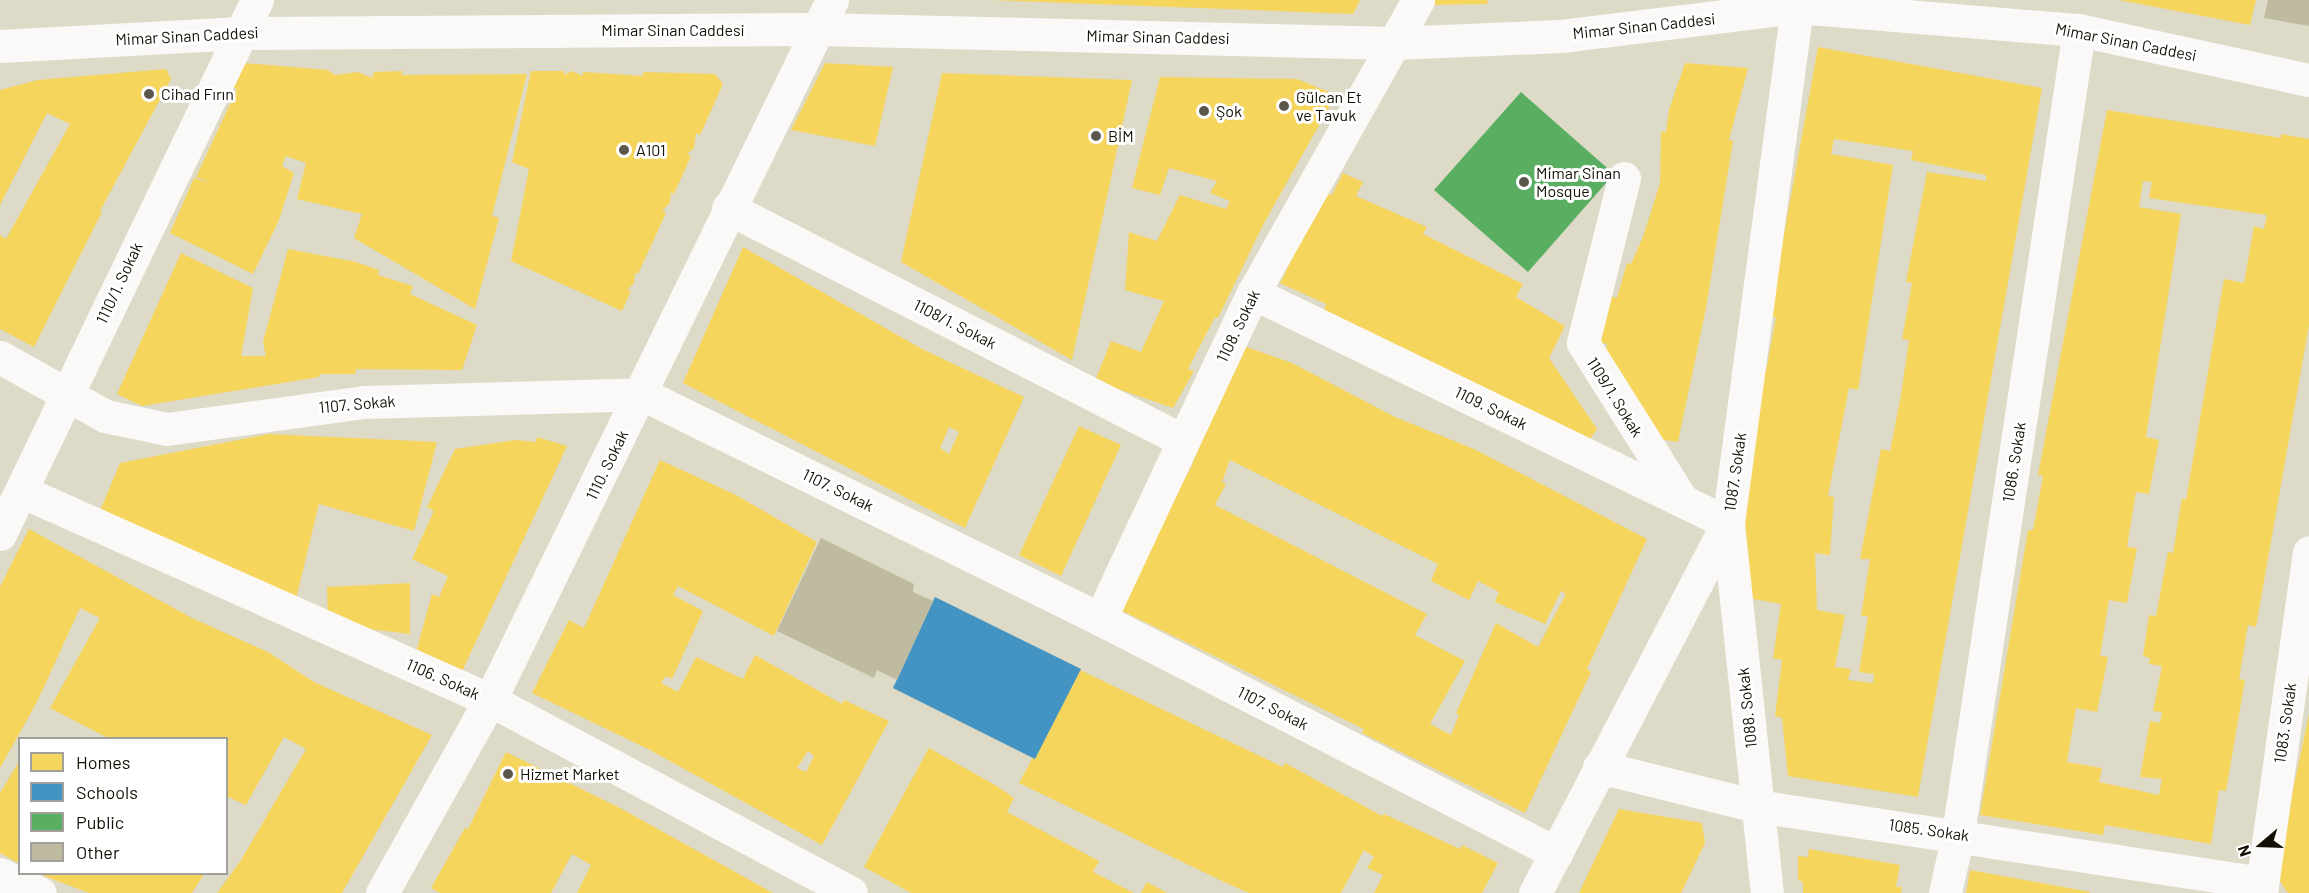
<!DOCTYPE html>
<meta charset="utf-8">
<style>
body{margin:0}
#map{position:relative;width:2309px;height:893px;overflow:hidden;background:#dddac7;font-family:Barlow,sans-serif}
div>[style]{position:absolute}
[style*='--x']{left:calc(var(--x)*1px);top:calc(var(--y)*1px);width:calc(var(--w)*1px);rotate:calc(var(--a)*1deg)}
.homes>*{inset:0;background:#f6d55c}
.schools>*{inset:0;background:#4393c3}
.public>*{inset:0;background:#5aae61}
.building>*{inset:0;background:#bfbba0}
.minor>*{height:33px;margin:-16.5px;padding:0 16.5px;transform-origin:16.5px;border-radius:16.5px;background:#faf9f7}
.tertiary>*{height:33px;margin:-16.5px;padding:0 16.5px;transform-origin:16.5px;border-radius:16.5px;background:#faf9f7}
.dots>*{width:16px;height:16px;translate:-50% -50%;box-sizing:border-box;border:3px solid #fff;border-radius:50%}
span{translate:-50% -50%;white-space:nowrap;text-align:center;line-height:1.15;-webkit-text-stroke:6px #fff;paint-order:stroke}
.street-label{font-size:16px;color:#131106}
.poi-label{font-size:16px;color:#131106}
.left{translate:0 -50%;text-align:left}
.legend{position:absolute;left:18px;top:737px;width:210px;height:138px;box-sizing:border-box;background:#fff;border:2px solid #a1a09b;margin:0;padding:8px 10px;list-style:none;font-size:18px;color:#131106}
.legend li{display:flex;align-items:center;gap:12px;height:30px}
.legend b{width:30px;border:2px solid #a1a09b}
.north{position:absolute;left:2231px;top:815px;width:60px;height:60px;-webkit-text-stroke:4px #fff;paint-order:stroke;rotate:251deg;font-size:16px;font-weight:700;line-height:24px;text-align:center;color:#131106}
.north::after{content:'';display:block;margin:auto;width:21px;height:27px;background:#131106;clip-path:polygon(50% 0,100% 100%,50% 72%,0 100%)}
</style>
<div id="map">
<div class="homes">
<i style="clip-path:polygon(992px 0,1360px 0,1353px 14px)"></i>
<i style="clip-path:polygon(1425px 0,1487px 0,1488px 4px,1422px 5px)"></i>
<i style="clip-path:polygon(2119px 0,2256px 0,2250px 25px)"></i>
<i style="clip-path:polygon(evenodd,1818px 47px,2042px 88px,1918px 797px,1788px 776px,1782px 718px,1775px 716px,1782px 660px,1773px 658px,1781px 604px,1748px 598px,1737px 541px,1760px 372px,1766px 371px,1776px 317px,1769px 317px,1818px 47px,1834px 139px,1913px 151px,1911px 160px,1986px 175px,1986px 181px,1927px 172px,1906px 282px,1912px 283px,1902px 339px,1909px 340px,1901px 395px,1890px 451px,1881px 449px,1860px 559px,1870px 559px,1861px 616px,1868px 616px,1859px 672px,1874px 674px,1873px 683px,1848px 680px,1851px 669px,1835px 667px,1845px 615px,1817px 610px,1815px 553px,1830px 555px,1834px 497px,1828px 496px,1849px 388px,1858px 390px,1893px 165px,1831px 154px,1834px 139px)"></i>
<i style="clip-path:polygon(244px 63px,328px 70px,335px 75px,358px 72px,372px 78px,374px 72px,403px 71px,401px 75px,527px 74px,492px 216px,499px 218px,475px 309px,354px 238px,362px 214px,297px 199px,306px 163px,286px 156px,282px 166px,294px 173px,279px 220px,253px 274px,170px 233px,194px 178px,212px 184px,196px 177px,237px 89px,232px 87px)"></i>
<i style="clip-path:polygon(825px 63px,893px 67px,875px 146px,791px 130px)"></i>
<i style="clip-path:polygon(1685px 63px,1748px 68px,1729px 140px,1733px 141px,1706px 308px,1678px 442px,1652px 438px,1605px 358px,1607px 344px,1594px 342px,1609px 296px,1617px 298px,1627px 263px,1631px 264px,1643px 237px,1660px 183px,1661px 131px,1666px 132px,1669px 110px)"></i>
<i style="clip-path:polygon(166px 69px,171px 79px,100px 211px,102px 212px,34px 347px,0 329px,0 235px,6px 239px,70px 124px,47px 113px,0 205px,0 90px,38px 80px)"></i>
<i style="clip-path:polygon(531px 71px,564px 71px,564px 75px,572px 71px,583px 76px,583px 72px,643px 76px,643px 72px,715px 74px,723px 84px,700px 135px,696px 133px,694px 148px,687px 154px,691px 156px,674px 194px,671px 192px,670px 203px,662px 211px,666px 213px,638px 274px,635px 273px,634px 283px,627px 290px,631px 291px,622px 311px,511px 261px,529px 169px,512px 162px)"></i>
<i style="clip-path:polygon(942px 73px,1132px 80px,1072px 360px,901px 262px)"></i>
<i style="clip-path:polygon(1160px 77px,1297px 79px,1336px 95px,1263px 225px,1218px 318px,1215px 317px,1188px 369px,1194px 371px,1173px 408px,1095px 381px,1111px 341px,1141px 352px,1164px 301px,1125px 290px,1129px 232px,1157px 241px,1180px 195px,1226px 209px,1230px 201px,1210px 193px,1217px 181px,1169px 168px,1160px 195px,1132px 188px)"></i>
<i style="clip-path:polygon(evenodd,2107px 110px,2281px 138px,2281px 134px,2309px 139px,2309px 325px,2256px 627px,2248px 625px,2239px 679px,2245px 680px,2226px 791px,2219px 790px,2211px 844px,2105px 825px,2103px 835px,1980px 815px,2028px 530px,2033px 530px,2043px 476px,2038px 475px,2107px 110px,2143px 181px,2152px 182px,2149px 198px,2267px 215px,2264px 229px,2254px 226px,2244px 283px,2224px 279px,2186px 500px,2182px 498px,2173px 553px,2168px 552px,2156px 616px,2149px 615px,2143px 656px,2150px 658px,2149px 664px,2162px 666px,2153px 711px,2162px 712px,2160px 723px,2150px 721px,2140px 777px,2162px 779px,2159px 795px,2099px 782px,2102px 768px,2067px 762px,2076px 708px,2097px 712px,2108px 657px,2100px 656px,2109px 600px,2127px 603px,2137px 548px,2127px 547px,2136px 492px,2149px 494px,2159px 440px,2146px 437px,2181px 214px,2139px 207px,2143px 181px)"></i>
<i style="clip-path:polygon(1343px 173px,1363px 182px,1356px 196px,1427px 227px,1423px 234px,1523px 284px,1516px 297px,1565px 326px,1549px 358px,1597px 429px,1590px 439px,1324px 310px,1326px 304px,1280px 283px,1325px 193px,1332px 195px)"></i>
<i style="clip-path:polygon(evenodd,743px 247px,922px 349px,1024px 397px,965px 528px,683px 383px,743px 247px,949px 427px,959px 432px,949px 454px,940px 448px,949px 427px)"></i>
<i style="clip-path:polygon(288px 249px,356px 262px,379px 270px,378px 275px,413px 286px,410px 294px,477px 325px,462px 370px,356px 369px,355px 374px,320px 374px,319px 377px,142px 406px,117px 394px,181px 253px,253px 288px,241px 356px,266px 356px,263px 342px)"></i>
<i style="clip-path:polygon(evenodd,1241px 345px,1292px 363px,1395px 417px,1474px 449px,1647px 539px,1587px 669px,1591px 672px,1525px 813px,1362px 733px,1364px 729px,1116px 608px,1191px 467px,1241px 345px,1230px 460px,1438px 564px,1431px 581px,1469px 600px,1478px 581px,1499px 592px,1495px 602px,1545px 624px,1561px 591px,1566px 594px,1538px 647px,1496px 623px,1456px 713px,1459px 715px,1451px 735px,1430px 724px,1465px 661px,1415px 635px,1427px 614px,1215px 505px,1226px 484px,1222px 482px,1230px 460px)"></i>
<i style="clip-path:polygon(1079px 426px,1121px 445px,1061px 576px,1019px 555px)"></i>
<i style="clip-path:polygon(269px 434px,437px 442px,414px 531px,319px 504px,296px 599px,99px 513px,120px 463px)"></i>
<i style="clip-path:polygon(537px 437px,567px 446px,459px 678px,415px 656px,432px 594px,439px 597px,448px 576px,412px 559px,434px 511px,427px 507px,455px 449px,515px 440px,536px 442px)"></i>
<i style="clip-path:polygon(evenodd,660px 460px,736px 495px,817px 542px,774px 636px,678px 586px,673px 595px,703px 611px,672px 679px,666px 676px,661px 683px,678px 692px,696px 657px,743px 679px,755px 655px,842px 704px,844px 700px,889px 721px,822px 845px,650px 750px,532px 693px,569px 620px,584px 628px,660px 460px,808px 751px,814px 756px,806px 772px,797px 768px,808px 751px)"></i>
<i style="clip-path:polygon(29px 529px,192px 618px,268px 652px,314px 682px,432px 735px,342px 893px,217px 893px,241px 860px,306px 749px,284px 737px,246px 805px,226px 796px,226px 738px,108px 738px,50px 708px,100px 618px,80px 608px,37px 702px,0 768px,0 587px)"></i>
<i style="clip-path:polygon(410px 583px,410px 634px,328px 624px,327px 587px)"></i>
<i style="clip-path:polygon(1080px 670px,1283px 767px,1285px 763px,1382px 816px,1384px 814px,1460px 849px,1462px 845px,1498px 863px,1482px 893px,1374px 893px,1383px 875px,1367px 868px,1374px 857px,1364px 850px,1341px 893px,1249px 893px,1222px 881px,1019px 783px)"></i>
<i style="clip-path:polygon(2309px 714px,2309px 893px,2288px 893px,2280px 881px,2274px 880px)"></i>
<i style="clip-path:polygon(929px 748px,995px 785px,1014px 798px,1007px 812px,1099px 861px,1093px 872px,1134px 893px,911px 893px,864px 867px)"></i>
<i style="clip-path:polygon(506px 752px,620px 808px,773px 893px,577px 893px,591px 865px,572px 854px,551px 893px,440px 893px,431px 888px,465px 828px,468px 829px)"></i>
<i style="clip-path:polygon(20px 760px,20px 864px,0 853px,0 793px)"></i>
<i style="clip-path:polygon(1619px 809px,1702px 823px,1705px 843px,1681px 893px,1579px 893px)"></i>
<i style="clip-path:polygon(1809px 849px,1900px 865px,1896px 887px,1902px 887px,1901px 893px,1803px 893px,1803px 882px,1798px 880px,1798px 856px,1808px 857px)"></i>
<i style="clip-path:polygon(1970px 870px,2090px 892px,2090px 893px,1966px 893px)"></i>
<i style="clip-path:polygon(39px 874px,204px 874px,192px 893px,89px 893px)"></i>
<i style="clip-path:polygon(1147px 882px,1167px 893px,1141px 893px)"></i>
</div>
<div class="schools">
<i style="clip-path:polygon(935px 597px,1081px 669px,1035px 759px,893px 688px)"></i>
</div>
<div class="public">
<i style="clip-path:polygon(1521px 92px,1614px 174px,1528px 272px,1434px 190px)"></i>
</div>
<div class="building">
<i style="clip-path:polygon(2268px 0,2309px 0,2309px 26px,2264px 18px)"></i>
<i style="clip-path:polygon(821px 538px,914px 584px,913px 592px,933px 601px,897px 680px,877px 670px,874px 678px,777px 631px)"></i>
</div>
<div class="minor">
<i style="--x:0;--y:46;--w:241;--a:-3.1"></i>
<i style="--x:241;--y:33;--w:576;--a:-0.4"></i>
<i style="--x:1624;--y:178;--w:170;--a:104"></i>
<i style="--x:1583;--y:343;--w:186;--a:57.8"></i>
<i style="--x:728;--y:208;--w:510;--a:27.07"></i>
<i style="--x:1253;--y:293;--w:528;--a:25.84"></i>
<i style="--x:1728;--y:523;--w:372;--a:84"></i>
<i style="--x:0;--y:357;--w:120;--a:29.3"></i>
<i style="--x:105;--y:416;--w:63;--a:11.8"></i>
<i style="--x:167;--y:429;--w:199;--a:-7.8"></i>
<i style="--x:364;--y:402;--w:278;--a:-1.6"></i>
<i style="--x:642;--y:394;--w:510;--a:26.16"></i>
<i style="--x:1100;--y:619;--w:513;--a:27.16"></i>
<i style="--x:21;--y:491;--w:513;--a:24.02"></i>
<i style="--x:490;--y:700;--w:409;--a:28.1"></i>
<i style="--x:0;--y:534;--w:593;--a:-64.3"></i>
<i style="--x:1100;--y:619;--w:360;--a:-64.9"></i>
<i style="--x:1253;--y:293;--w:336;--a:-60.6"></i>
<i style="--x:1599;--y:767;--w:163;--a:13.9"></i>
<i style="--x:1757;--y:806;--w:511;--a:8.67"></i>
<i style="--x:0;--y:874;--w:44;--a:25.4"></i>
<i style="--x:1535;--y:893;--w:417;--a:-62.5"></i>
<i style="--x:1728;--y:523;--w:521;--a:-82.38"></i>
<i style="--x:1945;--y:893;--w:60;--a:-77.6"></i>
<i style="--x:1958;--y:834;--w:813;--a:-81.44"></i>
<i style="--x:2261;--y:893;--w:344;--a:-82"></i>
</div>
<div class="tertiary">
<i style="--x:817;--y:29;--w:578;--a:1.39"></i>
<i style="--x:1395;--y:43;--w:166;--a:-2.4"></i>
<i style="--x:1561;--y:36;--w:238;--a:-7"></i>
<i style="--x:1797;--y:7;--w:283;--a:4.7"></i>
<i style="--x:2079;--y:30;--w:235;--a:12.3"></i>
<i style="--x:382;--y:893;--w:221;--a:-60.8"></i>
<i style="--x:490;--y:700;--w:779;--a:-63.96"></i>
</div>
<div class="dots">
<i style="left:149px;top:94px;background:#5a574a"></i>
<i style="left:1284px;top:106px;background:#5a574a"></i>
<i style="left:1204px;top:111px;background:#5a574a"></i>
<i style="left:1096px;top:136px;background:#5a574a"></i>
<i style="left:624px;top:150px;background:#5a574a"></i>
<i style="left:1524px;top:182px;background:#5a574a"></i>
<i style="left:508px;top:774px;background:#5a574a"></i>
</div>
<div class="street-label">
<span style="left:1644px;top:26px;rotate:-6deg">Mimar Sinan Caddesi</span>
<span style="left:673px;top:30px">Mimar Sinan Caddesi</span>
<span style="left:187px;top:36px;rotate:-3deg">Mimar Sinan Caddesi</span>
<span style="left:1158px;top:37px;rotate:1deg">Mimar Sinan Caddesi</span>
<span style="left:2126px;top:42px;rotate:11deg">Mimar Sinan Caddesi</span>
<span style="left:119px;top:283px;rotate:-65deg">1110/1. Sokak</span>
<span style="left:955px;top:324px;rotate:27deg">1108/1. Sokak</span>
<span style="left:1238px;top:326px;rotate:-64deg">1108. Sokak</span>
<span style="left:1615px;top:397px;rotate:58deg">1109/1. Sokak</span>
<span style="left:357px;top:404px;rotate:-5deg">1107. Sokak</span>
<span style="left:1491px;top:408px;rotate:26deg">1109. Sokak</span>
<span style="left:2014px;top:462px;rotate:-81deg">1086. Sokak</span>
<span style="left:607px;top:465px;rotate:-64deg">1110. Sokak</span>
<span style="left:1735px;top:472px;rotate:-82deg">1087. Sokak</span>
<span style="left:838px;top:490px;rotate:26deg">1107. Sokak</span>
<span style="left:443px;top:679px;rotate:24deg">1106. Sokak</span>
<span style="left:1273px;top:708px;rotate:27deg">1107. Sokak</span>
<span style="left:1747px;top:708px;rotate:-96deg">1088. Sokak</span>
<span style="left:2285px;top:723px;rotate:-82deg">1083. Sokak</span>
<span style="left:1929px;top:830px;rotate:8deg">1085. Sokak</span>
</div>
<div class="poi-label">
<span class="left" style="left:161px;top:94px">Cihad Fırın</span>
<span class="left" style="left:1296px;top:106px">Gülcan Et<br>ve Tavuk</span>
<span class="left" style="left:1216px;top:111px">Şok</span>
<span class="left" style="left:1108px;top:136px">BİM</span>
<span class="left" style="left:636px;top:150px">A101</span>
<span class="left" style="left:1536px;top:182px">Mimar Sinan<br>Mosque</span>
<span class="left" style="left:520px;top:774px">Hizmet Market</span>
</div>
<ul class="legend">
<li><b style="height:16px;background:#f6d55c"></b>Homes</li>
<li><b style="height:16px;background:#4393c3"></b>Schools</li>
<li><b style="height:16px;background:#5aae61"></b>Public</li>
<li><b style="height:16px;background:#bfbba0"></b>Other</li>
</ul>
<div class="north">N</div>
</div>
